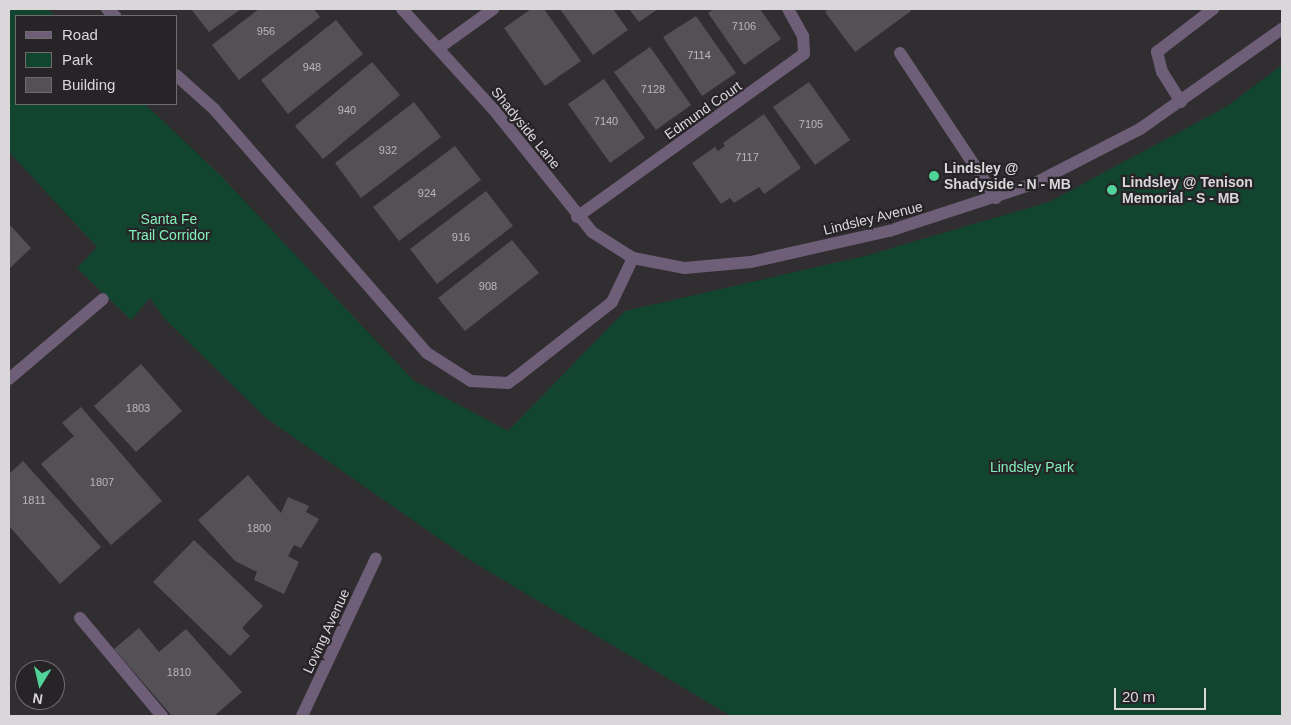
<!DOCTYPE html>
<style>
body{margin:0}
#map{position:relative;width:1291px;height:725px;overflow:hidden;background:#312e32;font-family:Arial,sans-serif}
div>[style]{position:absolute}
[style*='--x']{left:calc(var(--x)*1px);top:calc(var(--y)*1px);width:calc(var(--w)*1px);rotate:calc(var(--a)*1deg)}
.green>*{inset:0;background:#12452f}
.building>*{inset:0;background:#545156}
.minor>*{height:12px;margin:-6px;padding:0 6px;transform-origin:6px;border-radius:6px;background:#6f5e77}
.dots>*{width:14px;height:14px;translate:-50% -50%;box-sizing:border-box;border:2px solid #272428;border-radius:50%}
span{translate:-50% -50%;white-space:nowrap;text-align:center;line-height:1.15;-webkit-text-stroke:4.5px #272428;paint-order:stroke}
.number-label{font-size:11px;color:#b8b6b9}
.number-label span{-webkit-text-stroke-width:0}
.street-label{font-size:14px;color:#d9d7da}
.poi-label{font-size:14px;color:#d9d7da;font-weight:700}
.left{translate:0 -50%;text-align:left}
.park-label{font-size:14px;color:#83efb9}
.frame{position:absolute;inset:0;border:10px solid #d9d7da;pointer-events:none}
.legend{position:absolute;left:15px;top:15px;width:162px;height:90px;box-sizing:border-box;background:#272428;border:1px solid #6e6c6f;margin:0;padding:6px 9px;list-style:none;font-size:15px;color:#d9d7da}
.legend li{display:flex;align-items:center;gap:10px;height:25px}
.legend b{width:25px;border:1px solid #6e6c6f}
.north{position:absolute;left:15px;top:660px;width:50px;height:50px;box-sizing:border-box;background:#272428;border:1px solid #6e6c6f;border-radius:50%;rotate:189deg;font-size:14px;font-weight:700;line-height:20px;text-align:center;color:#d9d7da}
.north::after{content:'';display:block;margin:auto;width:18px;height:22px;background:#50d398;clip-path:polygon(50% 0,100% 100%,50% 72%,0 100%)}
.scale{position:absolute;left:1114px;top:688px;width:92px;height:22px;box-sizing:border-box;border:2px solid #d9d7da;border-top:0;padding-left:6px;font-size:15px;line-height:18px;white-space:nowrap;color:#d9d7da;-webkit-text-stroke:4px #272428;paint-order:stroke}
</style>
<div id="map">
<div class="green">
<i style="clip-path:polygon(9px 9px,47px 9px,55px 16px,16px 16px,16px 104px,145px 104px,221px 176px,414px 381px,508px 431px,625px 311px,865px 256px,1049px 202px,1226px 107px,1282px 65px,1282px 716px,731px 716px,473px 562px,266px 418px,164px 318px,150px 298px,131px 320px,77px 268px,97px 247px,9px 152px)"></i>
</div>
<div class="building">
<i style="clip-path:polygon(191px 9px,241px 9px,209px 32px)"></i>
<i style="clip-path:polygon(259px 9px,314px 9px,320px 17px,239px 80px,212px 45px)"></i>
<i style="clip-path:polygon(531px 9px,544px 9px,581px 61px,545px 86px,504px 28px)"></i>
<i style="clip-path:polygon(560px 9px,613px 9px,628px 30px,593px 55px)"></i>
<i style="clip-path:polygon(629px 9px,658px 9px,639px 22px)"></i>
<i style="clip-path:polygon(714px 9px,760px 9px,781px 39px,744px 65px,708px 13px)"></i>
<i style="clip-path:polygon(829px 9px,909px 9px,911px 11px,855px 52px,825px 12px)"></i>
<i style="clip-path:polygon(696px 16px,736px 73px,702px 96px,663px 37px)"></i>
<i style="clip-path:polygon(336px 20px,363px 54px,288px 114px,261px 80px)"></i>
<i style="clip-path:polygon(650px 47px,691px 105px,656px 130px,614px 72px)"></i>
<i style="clip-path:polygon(372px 62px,400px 95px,323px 159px,295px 126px)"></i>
<i style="clip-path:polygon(604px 79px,645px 138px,610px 163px,568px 104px)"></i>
<i style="clip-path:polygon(809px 82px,850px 140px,815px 165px,773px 107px)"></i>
<i style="clip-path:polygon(414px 102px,441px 137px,361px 198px,335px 163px)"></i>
<i style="clip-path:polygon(764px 114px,801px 168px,764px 194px,759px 187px,734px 203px,730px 198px,721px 204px,692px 163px,715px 147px,718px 151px,725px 146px,723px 143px)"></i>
<i style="clip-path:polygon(455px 146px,481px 180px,399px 241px,373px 207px)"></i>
<i style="clip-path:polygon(486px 191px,513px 226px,437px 284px,410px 249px)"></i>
<i style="clip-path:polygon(9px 224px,31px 248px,9px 269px)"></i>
<i style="clip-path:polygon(512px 240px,539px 273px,465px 331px,438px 298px)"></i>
<i style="clip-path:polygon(141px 364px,182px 411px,136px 452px,94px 406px)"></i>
<i style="clip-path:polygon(81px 407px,162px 501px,111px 545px,41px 464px,74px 436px,62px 423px)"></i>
<i style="clip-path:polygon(23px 461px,101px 547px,60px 584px,9px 526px,9px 474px)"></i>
<i style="clip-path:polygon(248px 475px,281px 513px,288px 497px,309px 506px,306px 512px,319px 519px,301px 548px,294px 545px,288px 556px,299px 562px,284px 594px,254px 580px,257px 572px,235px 561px,198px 520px)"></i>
<i style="clip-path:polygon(194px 540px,263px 606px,242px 628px,250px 636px,230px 656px,153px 582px)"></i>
<i style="clip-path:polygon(139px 628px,159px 652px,186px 629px,242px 692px,214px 716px,172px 716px,114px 649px)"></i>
</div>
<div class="minor">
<i style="--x:107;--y:9;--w:11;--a:41"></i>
<i style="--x:402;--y:9;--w:137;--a:47.7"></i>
<i style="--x:494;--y:110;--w:156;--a:51.2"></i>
<i style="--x:592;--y:232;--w:49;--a:32.4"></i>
<i style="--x:633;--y:258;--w:53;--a:10.9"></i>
<i style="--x:685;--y:268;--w:66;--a:-5.2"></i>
<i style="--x:751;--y:262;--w:141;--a:-12.7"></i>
<i style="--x:889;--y:231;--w:151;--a:-18.1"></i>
<i style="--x:1033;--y:184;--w:120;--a:-27.2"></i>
<i style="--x:1140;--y:129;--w:174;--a:-35.2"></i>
<i style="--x:439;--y:48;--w:67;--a:-35.8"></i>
<i style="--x:900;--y:53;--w:174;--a:56.5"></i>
<i style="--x:176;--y:75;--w:51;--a:41.8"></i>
<i style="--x:214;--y:109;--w:324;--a:48.9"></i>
<i style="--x:427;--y:353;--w:52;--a:32.5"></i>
<i style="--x:471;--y:381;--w:37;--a:3"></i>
<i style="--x:508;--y:383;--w:14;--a:-36"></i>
<i style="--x:519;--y:375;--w:118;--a:-38.1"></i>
<i style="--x:612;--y:302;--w:49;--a:-64.5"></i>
<i style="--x:1181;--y:102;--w:36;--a:-122"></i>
<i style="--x:1162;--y:72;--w:21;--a:-104"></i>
<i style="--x:1157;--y:52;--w:71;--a:-37.5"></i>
<i style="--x:577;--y:217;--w:279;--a:-35.7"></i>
<i style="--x:804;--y:54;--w:18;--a:-93"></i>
<i style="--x:803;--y:36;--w:31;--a:-119"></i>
<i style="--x:9;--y:379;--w:123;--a:-40.4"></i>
<i style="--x:80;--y:618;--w:128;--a:50.1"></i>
<i style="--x:302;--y:716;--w:174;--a:-64.9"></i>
</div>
<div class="dots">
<i style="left:934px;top:176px;background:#50d398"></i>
<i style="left:1112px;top:190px;background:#50d398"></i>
</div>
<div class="number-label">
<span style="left:744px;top:26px">7106</span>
<span style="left:266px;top:31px">956</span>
<span style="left:699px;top:55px">7114</span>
<span style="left:312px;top:67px">948</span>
<span style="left:653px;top:89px">7128</span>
<span style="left:347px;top:110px">940</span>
<span style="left:606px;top:121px">7140</span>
<span style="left:811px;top:124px">7105</span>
<span style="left:388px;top:150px">932</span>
<span style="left:747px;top:157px">7117</span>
<span style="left:427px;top:193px">924</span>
<span style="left:461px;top:237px">916</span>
<span style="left:488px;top:286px">908</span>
<span style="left:138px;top:408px">1803</span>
<span style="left:102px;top:482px">1807</span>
<span style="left:34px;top:500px">1811</span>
<span style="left:259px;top:528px">1800</span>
<span style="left:179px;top:672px">1810</span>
</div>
<div class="street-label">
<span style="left:703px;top:110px;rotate:-35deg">Edmund Court</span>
<span style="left:526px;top:128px;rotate:51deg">Shadyside Lane</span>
<span style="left:873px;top:218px;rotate:-14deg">Lindsley Avenue</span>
<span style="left:326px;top:631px;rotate:-65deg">Loving Avenue</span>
</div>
<div class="poi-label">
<span class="left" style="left:944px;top:176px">Lindsley @<br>Shadyside - N - MB</span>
<span class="left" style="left:1122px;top:190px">Lindsley @ Tenison<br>Memorial - S - MB</span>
</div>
<div class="park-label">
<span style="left:169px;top:227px">Santa Fe<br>Trail Corridor</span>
<span style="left:1032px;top:467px">Lindsley Park</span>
</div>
<div class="frame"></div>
<ul class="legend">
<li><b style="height:6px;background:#6f5e77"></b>Road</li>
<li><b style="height:14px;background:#12452f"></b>Park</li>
<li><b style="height:14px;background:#545156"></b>Building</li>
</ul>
<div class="north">N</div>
<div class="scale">20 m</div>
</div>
